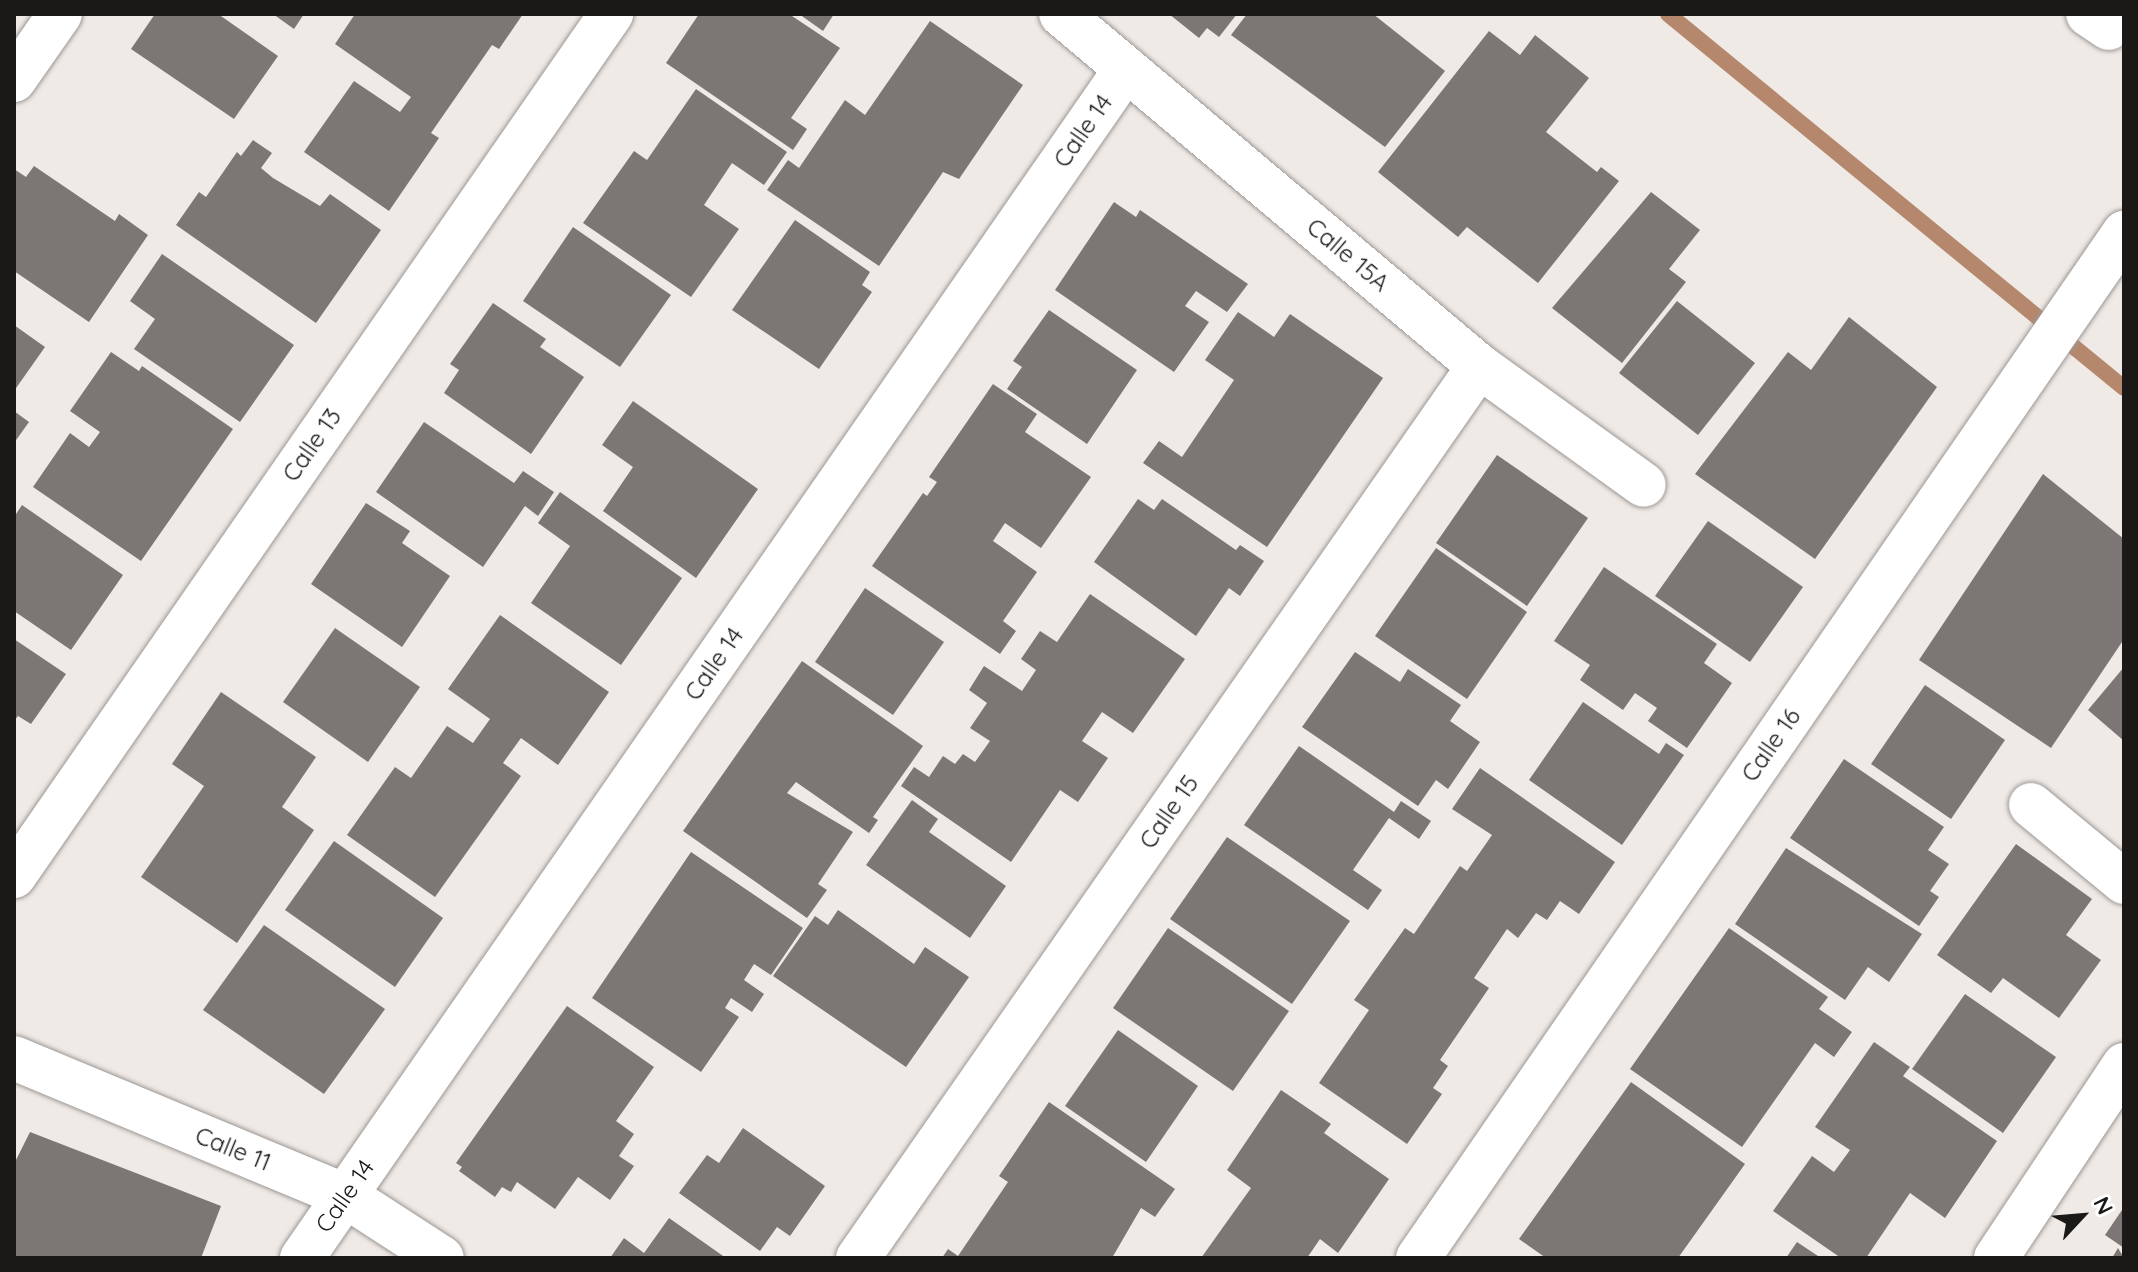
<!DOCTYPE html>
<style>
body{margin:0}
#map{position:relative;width:2138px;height:1272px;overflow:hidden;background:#efeae6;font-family:Quicksand,sans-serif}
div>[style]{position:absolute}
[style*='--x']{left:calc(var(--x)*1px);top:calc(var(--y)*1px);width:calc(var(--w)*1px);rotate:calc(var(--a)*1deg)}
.stream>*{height:16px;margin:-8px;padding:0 8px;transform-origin:8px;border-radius:8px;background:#b5886d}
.building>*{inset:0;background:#7c7774}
.roads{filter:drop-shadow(0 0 2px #9c9794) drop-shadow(0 0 2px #9c9794)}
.street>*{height:44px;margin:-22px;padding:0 22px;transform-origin:22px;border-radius:22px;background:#fff}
.secondary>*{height:44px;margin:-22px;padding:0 22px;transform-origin:22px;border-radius:22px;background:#fff}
span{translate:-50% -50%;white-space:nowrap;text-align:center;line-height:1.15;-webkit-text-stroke:7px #fff;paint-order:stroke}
.street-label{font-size:24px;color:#1a1917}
.frame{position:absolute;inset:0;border:16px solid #1a1917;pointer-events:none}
.north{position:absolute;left:2042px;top:1176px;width:80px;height:80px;-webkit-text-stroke:6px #fff;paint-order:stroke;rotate:64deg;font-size:22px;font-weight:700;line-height:32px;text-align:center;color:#1a1917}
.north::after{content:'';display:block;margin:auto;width:28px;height:36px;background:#1a1917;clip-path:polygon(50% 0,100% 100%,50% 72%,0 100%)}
</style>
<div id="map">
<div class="stream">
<i style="--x:1668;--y:14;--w:590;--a:39.36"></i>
</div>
<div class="building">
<i style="clip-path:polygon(155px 14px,218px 14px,278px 56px,234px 119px,131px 49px)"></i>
<i style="clip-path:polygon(273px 14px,304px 14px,294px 29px)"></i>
<i style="clip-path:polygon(355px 14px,523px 14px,499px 49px,492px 45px,431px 133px,439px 138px,389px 211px,304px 152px,354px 81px,400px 112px,411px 97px,335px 44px)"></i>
<i style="clip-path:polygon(699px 14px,789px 14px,840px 48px,791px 118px,807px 129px,793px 150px,666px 63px)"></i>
<i style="clip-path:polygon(799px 14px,834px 14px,823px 31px)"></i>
<i style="clip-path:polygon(1169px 14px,1237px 14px,1219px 37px,1207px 28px,1199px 38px)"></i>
<i style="clip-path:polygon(1247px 14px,1373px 14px,1445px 71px,1385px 147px,1231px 35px)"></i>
<i style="clip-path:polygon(930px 21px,1023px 85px,959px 179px,943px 172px,879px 266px,767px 190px,788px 160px,799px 168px,845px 100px,865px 115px)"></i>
<i style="clip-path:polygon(1489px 31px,1520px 55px,1535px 35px,1589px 78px,1546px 132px,1597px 172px,1601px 167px,1619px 181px,1538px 283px,1467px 227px,1458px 237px,1378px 172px)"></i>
<i style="clip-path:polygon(696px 89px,787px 152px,764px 185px,732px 163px,704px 205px,739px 229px,691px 297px,583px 223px,634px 151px,647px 160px)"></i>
<i style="clip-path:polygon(253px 140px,272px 153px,261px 168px,273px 178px,320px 206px,330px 194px,381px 230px,316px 323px,176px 225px,199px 192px,206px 197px,237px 152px,241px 156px)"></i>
<i style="clip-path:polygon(34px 166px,115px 221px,119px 214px,148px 235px,89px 322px,14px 271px,14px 169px,26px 177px)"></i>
<i style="clip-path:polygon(1651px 192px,1700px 230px,1669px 269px,1686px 282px,1622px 363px,1552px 308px)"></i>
<i style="clip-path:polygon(1114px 202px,1136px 217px,1140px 210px,1248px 284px,1227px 312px,1196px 291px,1185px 306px,1209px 322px,1174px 372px,1055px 290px)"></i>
<i style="clip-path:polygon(795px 220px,870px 272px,862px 285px,872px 292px,819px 369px,732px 310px)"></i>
<i style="clip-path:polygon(573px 227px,671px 295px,620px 367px,523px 301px)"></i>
<i style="clip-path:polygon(162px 254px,294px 345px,240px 422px,134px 349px,155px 319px,130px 301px)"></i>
<i style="clip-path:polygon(1677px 301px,1755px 363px,1698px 435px,1619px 373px)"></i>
<i style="clip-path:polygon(493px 303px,546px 339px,540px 347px,584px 377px,531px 454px,444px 393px,459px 370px,450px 364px)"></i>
<i style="clip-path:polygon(1049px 310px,1137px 370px,1087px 444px,1007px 389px,1022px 367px,1013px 361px)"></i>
<i style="clip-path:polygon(1238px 312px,1274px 337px,1290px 314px,1383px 378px,1267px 547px,1143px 463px,1159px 441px,1182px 457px,1234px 380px,1205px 360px)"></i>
<i style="clip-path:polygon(1849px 317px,1937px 387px,1815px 559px,1695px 474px,1788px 352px,1811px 370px)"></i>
<i style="clip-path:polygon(14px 325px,45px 347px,14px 391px)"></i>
<i style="clip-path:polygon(111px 352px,139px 371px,142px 366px,233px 429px,141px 561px,33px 487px,70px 433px,89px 447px,100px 432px,70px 411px)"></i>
<i style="clip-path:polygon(993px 384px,1037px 414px,1025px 432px,1091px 477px,1041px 548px,1005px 523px,993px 541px,1037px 572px,1003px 621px,1016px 631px,1000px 654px,872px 566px,923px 493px,927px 496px,937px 482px,929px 477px)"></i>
<i style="clip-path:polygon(633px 401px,758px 489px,696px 578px,603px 511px,633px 467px,602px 445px)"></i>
<i style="clip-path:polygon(14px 411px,29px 422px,14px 443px)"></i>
<i style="clip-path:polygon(424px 422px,514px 483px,523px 471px,554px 492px,538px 516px,525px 506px,483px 567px,376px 492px)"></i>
<i style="clip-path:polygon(1497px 455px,1588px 518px,1527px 606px,1436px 543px)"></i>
<i style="clip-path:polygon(2043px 474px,2124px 539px,2124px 639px,2051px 748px,1919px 660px)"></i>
<i style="clip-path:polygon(560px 492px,682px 578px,621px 665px,531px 603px,570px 546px,538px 523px)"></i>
<i style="clip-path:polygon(1138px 499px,1154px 510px,1162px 499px,1236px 550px,1240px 545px,1264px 561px,1240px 596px,1229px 588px,1196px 636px,1094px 562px)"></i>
<i style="clip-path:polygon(366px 503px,410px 531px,402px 543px,450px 576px,402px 647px,311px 584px)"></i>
<i style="clip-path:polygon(22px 505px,123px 575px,71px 650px,14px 611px,14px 517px)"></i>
<i style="clip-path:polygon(1708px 521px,1803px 587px,1750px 662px,1655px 596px)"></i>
<i style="clip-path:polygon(1436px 548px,1527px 612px,1467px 699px,1375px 636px)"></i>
<i style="clip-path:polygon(1604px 567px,1717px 644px,1704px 663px,1732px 683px,1687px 748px,1648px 721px,1657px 708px,1635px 693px,1623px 710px,1580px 680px,1590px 665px,1554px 641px)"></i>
<i style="clip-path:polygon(865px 588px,944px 642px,893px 715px,815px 662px)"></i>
<i style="clip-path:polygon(1090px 594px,1185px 659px,1133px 733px,1102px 712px,1082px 741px,1108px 758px,1078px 802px,1060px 790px,1011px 862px,901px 786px,914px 767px,929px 777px,943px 756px,955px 764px,963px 754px,975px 762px,990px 741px,970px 728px,987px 703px,969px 690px,984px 666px,1022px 691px,1036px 670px,1021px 659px,1040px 631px,1057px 642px)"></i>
<i style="clip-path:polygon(500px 615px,609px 692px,558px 765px,521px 738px,503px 763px,521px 776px,435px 897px,347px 835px,395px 767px,411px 778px,447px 726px,473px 743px,490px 719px,448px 689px)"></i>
<i style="clip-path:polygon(335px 628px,420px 687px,368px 762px,283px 702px)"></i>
<i style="clip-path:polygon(14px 639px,66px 674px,31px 724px,18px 716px,14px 721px)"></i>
<i style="clip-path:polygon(1355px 652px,1400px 682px,1408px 669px,1461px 705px,1450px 721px,1480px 742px,1448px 789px,1436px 780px,1418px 806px,1302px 727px)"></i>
<i style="clip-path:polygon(802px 661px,923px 746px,873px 817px,878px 820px,869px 833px,796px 782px,787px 793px,853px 832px,818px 884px,827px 890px,807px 918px,683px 831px)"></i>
<i style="clip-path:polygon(2124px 667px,2124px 741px,2088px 710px)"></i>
<i style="clip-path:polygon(1925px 685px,2005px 740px,1951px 819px,1871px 764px)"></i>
<i style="clip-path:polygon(221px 692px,316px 757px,282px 807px,314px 830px,237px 943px,141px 877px,204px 786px,172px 764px)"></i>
<i style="clip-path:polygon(1583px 702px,1659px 754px,1666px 743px,1684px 755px,1622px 845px,1529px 780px)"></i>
<i style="clip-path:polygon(1299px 746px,1394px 812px,1401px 801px,1431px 821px,1419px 839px,1389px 818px,1353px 870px,1382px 890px,1368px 910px,1244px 825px)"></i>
<i style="clip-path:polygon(1844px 759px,1944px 827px,1928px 850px,1949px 864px,1930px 891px,1939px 897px,1919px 926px,1790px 838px)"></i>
<i style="clip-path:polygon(1480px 768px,1615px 862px,1579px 914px,1560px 901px,1547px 920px,1536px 913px,1518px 938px,1507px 929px,1474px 978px,1489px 988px,1440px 1060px,1448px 1066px,1433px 1088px,1442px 1094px,1407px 1144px,1319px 1083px,1369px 1010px,1354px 1000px,1405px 928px,1414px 934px,1460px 866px,1467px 871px,1492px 835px,1452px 809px)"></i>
<i style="clip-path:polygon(912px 800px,938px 819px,929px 832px,1006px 886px,970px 938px,866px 865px)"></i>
<i style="clip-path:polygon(1227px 837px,1350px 921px,1292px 1004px,1170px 919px)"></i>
<i style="clip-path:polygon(334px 841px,443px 918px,395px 987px,285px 910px)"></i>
<i style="clip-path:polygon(2016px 844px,2092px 899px,2066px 935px,2101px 960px,2059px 1018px,2003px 978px,1991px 993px,1937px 955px)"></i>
<i style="clip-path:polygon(1786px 848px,1922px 934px,1889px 982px,1868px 967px,1845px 1000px,1735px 924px)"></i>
<i style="clip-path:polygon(691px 852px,803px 928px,771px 975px,754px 964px,744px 980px,764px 994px,752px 1012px,731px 998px,725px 1008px,739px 1017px,701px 1072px,592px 998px)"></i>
<i style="clip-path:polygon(838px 910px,914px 964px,925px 947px,969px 977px,906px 1067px,773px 976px,815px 916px,828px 925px)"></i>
<i style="clip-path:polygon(264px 925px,385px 1009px,324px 1094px,203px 1010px)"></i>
<i style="clip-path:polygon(1168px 928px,1289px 1011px,1233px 1091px,1113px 1008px)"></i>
<i style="clip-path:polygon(1729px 928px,1828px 997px,1819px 1009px,1852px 1032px,1834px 1057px,1815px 1043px,1742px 1147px,1630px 1069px)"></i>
<i style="clip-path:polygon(1965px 994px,2056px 1057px,2003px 1133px,1912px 1069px)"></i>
<i style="clip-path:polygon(567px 1006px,654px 1067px,616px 1121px,634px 1134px,619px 1156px,634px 1166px,610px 1200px,578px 1177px,555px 1209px,517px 1182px,511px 1192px,502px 1187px,495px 1197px,459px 1171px,462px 1167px,456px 1163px)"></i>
<i style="clip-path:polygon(1118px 1030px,1198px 1086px,1146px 1162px,1065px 1106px)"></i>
<i style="clip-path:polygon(1874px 1042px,1910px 1067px,1903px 1076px,1997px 1141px,1945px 1218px,1910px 1193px,1866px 1258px,1841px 1258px,1773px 1211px,1812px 1156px,1834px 1172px,1850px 1150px,1815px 1127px)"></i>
<i style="clip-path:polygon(1631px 1082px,1745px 1164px,1678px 1258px,1546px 1258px,1519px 1239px)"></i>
<i style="clip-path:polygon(1281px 1090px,1331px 1124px,1324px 1133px,1389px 1179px,1338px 1253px,1320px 1239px,1307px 1258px,1201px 1258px,1251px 1188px,1227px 1170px)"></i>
<i style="clip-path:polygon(1049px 1102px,1175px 1189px,1155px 1217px,1141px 1208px,1112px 1258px,942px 1258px,948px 1249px,958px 1256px,1008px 1182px,999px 1176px)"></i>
<i style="clip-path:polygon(743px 1128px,825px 1186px,790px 1236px,777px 1227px,760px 1251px,679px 1193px,707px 1155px,719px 1163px)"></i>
<i style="clip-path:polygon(30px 1132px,221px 1206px,201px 1258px,14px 1258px,14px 1164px)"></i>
<i style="clip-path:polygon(2124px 1207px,2124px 1248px,2105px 1235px)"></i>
<i style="clip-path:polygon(669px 1218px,726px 1258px,610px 1258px,624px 1238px,644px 1253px)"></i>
<i style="clip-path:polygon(1797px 1242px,1821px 1258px,1786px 1258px)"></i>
<i style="clip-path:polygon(2118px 1248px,2124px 1258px,2112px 1258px)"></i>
</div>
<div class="roads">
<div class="street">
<i style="--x:1061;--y:14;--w:546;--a:40.1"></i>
<i style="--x:1479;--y:366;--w:203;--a:35.8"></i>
<i style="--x:2088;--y:14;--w:25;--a:34"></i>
<i style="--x:14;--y:80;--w:80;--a:-55.1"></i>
<i style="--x:2031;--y:805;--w:121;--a:39.6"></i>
<i style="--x:14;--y:876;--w:1049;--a:-55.29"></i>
<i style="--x:14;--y:1058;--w:360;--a:22.6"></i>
<i style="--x:346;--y:1196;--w:114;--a:32.9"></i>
<i style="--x:302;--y:1258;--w:1447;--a:-55.28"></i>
<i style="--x:858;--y:1258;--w:1087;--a:-55.15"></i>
<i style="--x:1996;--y:1258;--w:232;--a:-56.4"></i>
</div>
<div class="secondary">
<i style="--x:1418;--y:1258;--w:1245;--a:-55.44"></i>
</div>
</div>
<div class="street-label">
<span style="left:1083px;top:131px;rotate:-55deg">Calle 14</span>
<span style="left:1348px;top:255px;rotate:40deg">Calle 15A</span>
<span style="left:312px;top:445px;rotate:-55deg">Calle 13</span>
<span style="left:714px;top:664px;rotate:-55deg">Calle 14</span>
<span style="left:1771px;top:745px;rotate:-55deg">Calle 16</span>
<span style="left:1169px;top:812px;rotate:-55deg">Calle 15</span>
<span style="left:233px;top:1149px;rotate:22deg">Calle 11</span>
<span style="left:345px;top:1196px;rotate:-55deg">Calle 14</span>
</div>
<div class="frame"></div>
<div class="north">N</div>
</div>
